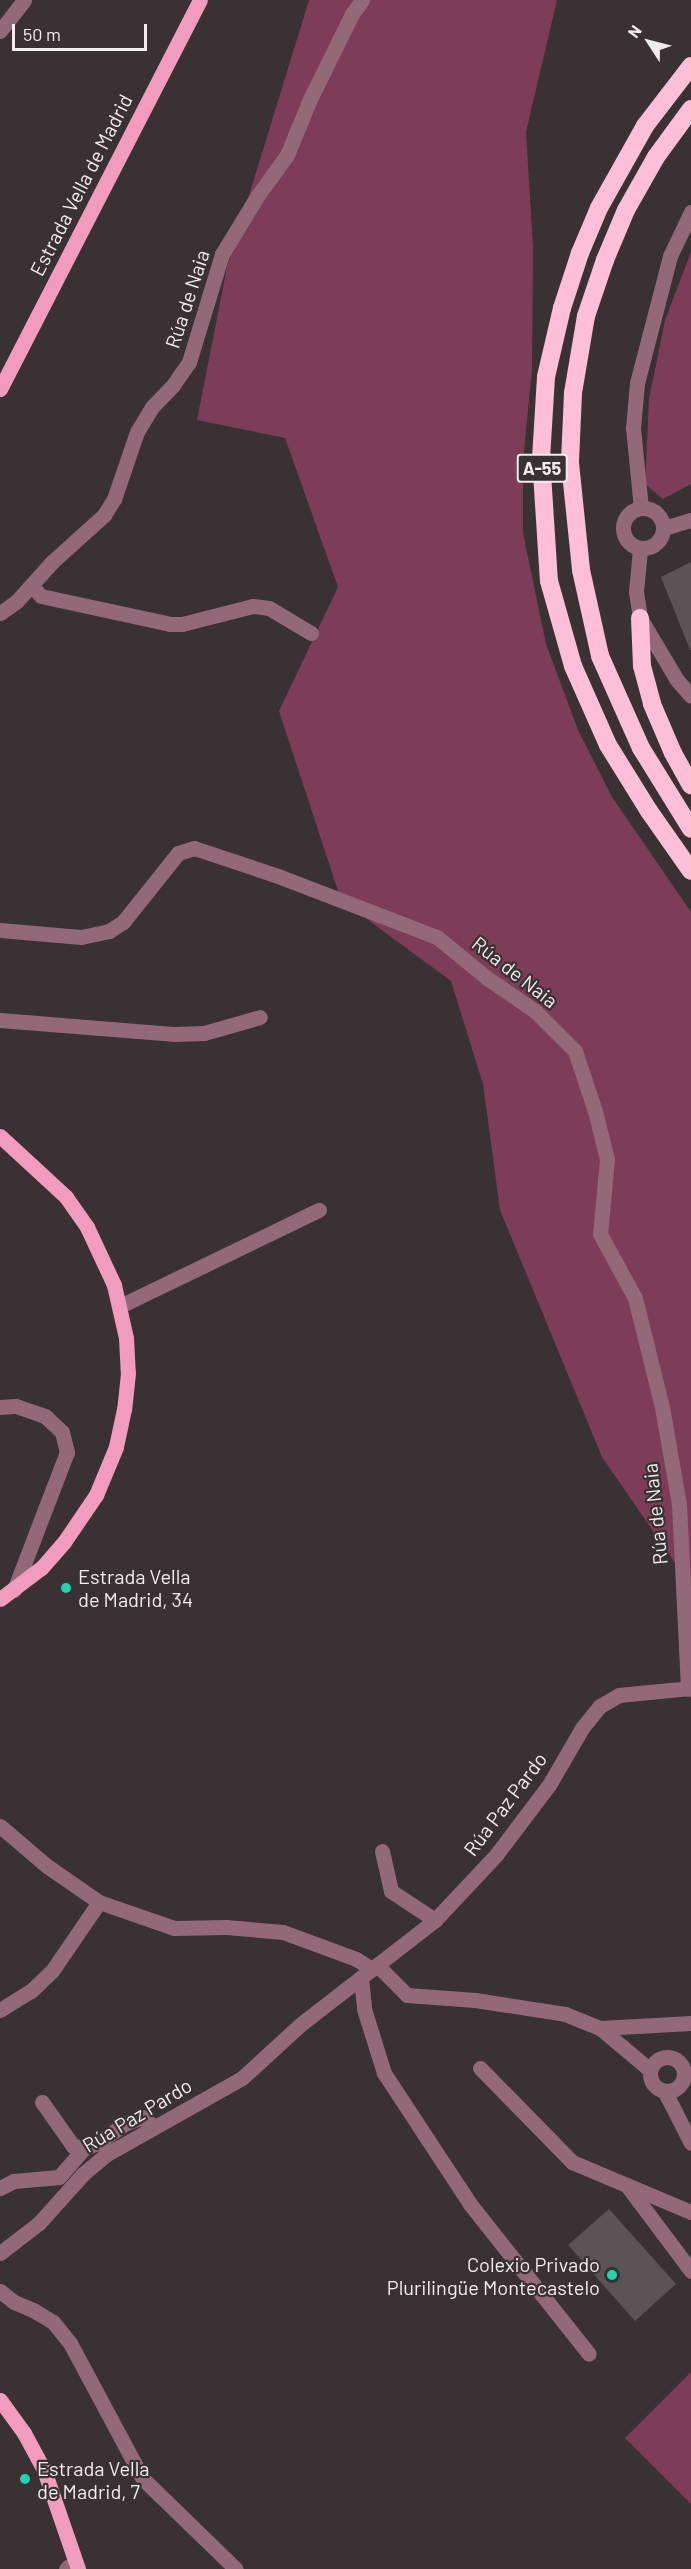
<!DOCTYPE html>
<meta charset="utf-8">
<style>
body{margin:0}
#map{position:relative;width:691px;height:2569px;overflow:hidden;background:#393134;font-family:Barlow,sans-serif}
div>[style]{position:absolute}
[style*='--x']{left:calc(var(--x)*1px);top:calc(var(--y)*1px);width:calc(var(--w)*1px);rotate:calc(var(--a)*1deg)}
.green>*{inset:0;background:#7d3c58}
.building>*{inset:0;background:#5c5356}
.minor>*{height:15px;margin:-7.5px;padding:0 7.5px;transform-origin:7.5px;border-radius:7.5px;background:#936979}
.minor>.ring{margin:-7.5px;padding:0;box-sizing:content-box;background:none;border:15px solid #936979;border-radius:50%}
.major>*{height:15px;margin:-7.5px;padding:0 7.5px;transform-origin:7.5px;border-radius:7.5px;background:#f19bbe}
.highway>*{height:18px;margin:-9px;padding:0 9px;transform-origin:9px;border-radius:9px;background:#fdbfd7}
.dots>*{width:16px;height:16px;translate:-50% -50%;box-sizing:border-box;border:3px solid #393134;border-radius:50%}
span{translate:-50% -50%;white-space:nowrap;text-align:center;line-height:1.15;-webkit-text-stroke:4.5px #393134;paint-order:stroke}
.shield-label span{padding:2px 4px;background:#393134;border:2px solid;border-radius:4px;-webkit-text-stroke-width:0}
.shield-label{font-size:18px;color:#f1ecee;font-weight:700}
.street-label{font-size:20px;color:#f1ecee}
.poi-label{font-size:20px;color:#f1ecee}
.left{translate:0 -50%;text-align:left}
.right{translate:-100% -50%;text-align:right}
.north{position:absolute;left:619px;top:12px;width:60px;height:60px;-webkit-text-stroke:4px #393134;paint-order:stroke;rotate:306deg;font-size:16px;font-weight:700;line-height:24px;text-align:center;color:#f1ecee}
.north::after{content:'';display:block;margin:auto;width:21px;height:27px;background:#f1ecee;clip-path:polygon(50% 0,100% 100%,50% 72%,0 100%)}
.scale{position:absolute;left:12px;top:24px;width:135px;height:27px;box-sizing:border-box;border:3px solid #f1ecee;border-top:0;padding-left:8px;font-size:18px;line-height:21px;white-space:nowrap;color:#f1ecee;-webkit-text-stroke:4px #393134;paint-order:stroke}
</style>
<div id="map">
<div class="green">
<i style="clip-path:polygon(309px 0,557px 0,526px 132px,533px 247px,532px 370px,523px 461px,523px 533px,546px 644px,578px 730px,612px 797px,691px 912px,691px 1586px,602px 1457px,500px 1210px,483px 1084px,451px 981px,341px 900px,279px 711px,338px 587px,285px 438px,197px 420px,227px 267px)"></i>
<i style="clip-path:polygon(691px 252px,691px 484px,663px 499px,645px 484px,649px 399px,665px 320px)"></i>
<i style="clip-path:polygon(691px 2372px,691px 2504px,625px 2438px)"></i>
</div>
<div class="building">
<i style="clip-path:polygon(691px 562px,691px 650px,690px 650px,661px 577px)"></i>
<i style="clip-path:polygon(609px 2209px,676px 2284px,635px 2321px,568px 2245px)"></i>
</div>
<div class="minor">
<i style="--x:0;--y:31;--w:39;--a:-52"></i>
<i class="ring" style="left:623px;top:508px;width:25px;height:25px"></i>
<i style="--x:641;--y:508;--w:80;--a:-95.7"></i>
<i style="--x:633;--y:428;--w:45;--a:-84.9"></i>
<i style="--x:637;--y:383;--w:131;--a:-75.4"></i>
<i style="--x:670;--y:256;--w:49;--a:-64.5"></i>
<i style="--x:664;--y:528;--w:28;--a:-17"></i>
<i style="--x:640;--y:549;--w:43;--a:95.3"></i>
<i style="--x:636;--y:592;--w:26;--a:81"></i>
<i style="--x:640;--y:618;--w:72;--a:59.2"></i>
<i style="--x:677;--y:680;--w:21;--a:49"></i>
<i style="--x:32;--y:586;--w:13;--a:48"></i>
<i style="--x:41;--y:596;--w:132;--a:12.2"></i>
<i style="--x:170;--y:624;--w:12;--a:0"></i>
<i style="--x:182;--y:624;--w:73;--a:-14.2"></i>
<i style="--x:253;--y:606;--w:16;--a:7"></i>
<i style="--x:269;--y:608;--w:49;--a:30.8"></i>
<i style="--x:0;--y:613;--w:19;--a:-35"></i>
<i style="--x:16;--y:602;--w:54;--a:-48"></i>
<i style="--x:52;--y:562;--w:70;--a:-42.1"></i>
<i style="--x:104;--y:515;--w:19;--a:-58"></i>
<i style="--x:114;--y:499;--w:71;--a:-71.1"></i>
<i style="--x:137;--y:432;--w:29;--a:-59"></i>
<i style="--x:152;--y:407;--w:30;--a:-46"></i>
<i style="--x:173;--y:385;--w:28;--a:-55"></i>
<i style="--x:189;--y:362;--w:113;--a:-73"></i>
<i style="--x:222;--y:254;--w:69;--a:-58.6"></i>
<i style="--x:258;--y:195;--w:49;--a:-54.1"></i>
<i style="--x:287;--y:155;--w:61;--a:-67.7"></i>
<i style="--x:310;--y:99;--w:95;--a:-63.7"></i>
<i style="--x:352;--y:14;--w:17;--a:-54"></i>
<i style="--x:0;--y:930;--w:81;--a:4.9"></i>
<i style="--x:81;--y:937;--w:29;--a:-12"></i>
<i style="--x:109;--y:931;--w:17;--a:-33"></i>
<i style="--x:123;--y:922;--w:88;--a:-51.4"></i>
<i style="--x:178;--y:853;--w:17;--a:-17"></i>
<i style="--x:194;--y:848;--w:89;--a:18.4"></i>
<i style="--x:278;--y:876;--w:170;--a:21"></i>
<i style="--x:437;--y:937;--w:65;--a:39.4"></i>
<i style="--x:487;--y:978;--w:58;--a:34.5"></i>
<i style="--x:535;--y:1011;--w:57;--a:45"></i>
<i style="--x:575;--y:1051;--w:63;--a:71.6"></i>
<i style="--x:595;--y:1111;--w:49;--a:76"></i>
<i style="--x:607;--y:1159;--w:75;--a:95.3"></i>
<i style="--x:600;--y:1234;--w:73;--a:61.3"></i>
<i style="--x:635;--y:1298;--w:112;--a:76.1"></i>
<i style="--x:662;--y:1407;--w:98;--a:80.1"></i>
<i style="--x:679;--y:1504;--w:185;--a:87.2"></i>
<i style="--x:0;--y:1020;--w:176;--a:4.6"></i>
<i style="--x:175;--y:1034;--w:29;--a:-2"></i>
<i style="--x:204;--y:1033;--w:58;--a:-15.9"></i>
<i style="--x:120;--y:1306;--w:221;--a:-25.8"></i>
<i style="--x:0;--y:1407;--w:16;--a:-4"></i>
<i style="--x:16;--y:1406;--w:31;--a:19"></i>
<i style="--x:45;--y:1416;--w:23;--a:43"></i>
<i style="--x:62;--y:1432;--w:21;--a:76"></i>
<i style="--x:67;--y:1452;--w:148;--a:111"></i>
<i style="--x:0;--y:1826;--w:62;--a:40.4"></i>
<i style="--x:47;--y:1866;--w:63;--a:34.7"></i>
<i style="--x:99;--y:1902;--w:79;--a:19.1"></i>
<i style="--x:174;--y:1928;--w:52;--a:-1.1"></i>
<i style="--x:226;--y:1927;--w:57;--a:5"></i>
<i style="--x:283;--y:1932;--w:78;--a:20.3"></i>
<i style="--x:356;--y:1959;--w:19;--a:32"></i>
<i style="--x:382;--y:1851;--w:41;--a:77.3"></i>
<i style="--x:391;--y:1891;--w:53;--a:33.4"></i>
<i style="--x:377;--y:1965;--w:42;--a:45"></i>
<i style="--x:407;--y:1995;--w:68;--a:4.2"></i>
<i style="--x:475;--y:2000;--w:91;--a:8.8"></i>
<i style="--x:565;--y:2014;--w:38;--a:22"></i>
<i style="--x:600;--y:2028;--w:91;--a:-3.1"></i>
<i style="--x:361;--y:1978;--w:31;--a:84"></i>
<i style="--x:364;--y:2009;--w:67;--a:72.6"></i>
<i style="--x:384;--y:2073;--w:157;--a:56.7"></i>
<i style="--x:470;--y:2204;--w:191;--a:51.6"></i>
<i style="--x:0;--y:2010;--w:36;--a:-32"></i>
<i style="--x:31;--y:1991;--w:29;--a:-44"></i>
<i style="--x:52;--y:1971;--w:83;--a:-55.7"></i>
<i style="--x:600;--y:2028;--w:65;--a:40"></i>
<i class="ring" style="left:650px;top:2057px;width:19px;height:19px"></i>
<i style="--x:480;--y:2068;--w:132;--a:45.6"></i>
<i style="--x:572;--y:2162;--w:129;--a:22.8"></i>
<i style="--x:665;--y:2092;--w:57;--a:63"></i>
<i style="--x:42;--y:2102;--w:54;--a:54.8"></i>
<i style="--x:73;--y:2146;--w:11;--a:10"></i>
<i style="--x:84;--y:2148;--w:15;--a:-20"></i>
<i style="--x:98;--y:2143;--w:32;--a:-36"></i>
<i style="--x:124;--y:2124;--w:19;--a:-21"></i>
<i style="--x:142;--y:2117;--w:16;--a:38"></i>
<i style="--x:628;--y:2187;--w:105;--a:53.1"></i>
<i style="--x:0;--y:2188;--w:16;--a:-27"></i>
<i style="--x:14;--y:2181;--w:45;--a:-5.1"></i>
<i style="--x:59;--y:2177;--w:38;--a:-49"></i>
<i style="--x:0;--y:2253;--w:49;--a:-37.6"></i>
<i style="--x:39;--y:2223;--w:66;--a:-48.1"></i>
<i style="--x:83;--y:2174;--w:31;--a:-40"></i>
<i style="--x:107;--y:2154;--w:155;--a:-29.4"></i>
<i style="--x:242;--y:2078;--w:80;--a:-42.5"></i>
<i style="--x:301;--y:2024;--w:170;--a:-37.8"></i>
<i style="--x:435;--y:1920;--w:89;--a:-46.8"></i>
<i style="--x:496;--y:1855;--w:88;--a:-52.9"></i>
<i style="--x:549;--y:1785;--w:66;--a:-59.9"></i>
<i style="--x:582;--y:1728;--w:28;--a:-51"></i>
<i style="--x:600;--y:1706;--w:22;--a:-30"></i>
<i style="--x:619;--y:1695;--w:72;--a:-5.6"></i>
<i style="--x:0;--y:2291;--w:18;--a:38"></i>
<i style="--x:14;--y:2302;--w:21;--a:23"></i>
<i style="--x:33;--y:2310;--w:23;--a:31"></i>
<i style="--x:53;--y:2322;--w:27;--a:51"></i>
<i style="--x:70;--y:2343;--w:154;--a:61.8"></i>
<i style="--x:143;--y:2479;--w:129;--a:44.1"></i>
<i style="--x:66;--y:2569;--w:4;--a:-45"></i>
</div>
<div class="major">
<i style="--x:0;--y:389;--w:437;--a:-62.8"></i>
<i style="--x:0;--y:1136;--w:90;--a:42.7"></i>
<i style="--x:66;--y:1197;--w:37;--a:55"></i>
<i style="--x:87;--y:1227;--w:64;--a:65"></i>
<i style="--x:114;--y:1285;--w:54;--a:77.2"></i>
<i style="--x:126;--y:1338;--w:35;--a:87"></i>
<i style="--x:128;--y:1373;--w:36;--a:96"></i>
<i style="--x:124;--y:1409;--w:39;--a:102"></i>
<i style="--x:116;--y:1447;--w:52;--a:112.6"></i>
<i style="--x:96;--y:1495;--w:57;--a:124.2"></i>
<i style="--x:64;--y:1542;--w:35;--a:131"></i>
<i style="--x:41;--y:1568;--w:51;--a:142.9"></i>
<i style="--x:0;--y:2400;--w:41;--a:54"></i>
<i style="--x:24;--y:2433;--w:42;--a:61.6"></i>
<i style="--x:44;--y:2470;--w:105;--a:71"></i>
</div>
<div class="highway">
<i style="--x:691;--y:66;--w:76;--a:127.5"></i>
<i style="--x:645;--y:126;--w:94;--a:119.3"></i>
<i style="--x:599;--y:208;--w:49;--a:112.9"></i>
<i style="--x:580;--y:253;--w:58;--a:108.1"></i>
<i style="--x:562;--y:308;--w:71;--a:103.1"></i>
<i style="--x:546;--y:377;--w:81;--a:93.5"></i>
<i style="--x:541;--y:458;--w:123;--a:86.3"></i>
<i style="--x:549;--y:581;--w:88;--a:74.2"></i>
<i style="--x:573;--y:666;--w:86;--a:66.1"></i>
<i style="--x:608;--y:745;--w:78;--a:58.2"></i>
<i style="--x:649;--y:811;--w:73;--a:55"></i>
<i style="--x:691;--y:109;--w:59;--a:126.1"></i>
<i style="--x:656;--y:157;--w:61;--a:119.5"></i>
<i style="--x:626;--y:210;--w:54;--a:112.8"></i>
<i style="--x:605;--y:260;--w:59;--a:108.7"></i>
<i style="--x:586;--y:316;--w:78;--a:99.6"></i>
<i style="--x:573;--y:393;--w:70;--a:92.5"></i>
<i style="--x:570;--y:463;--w:108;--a:84.1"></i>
<i style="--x:581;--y:570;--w:88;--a:77.5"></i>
<i style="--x:600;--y:656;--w:101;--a:66"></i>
<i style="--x:641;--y:748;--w:95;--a:58.3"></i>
<i style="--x:640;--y:618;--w:48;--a:87.6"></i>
<i style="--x:642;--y:666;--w:39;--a:75"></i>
<i style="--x:652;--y:704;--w:53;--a:66.8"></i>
<i style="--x:673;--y:753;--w:37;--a:61"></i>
</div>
<div class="dots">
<i style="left:66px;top:1588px;background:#1dd5b1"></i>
<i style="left:612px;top:2275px;background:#1dd5b1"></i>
<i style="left:25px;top:2479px;background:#1dd5b1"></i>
</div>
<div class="shield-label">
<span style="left:542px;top:468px">A-55</span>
</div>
<div class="street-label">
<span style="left:81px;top:185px;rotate:-63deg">Estrada Vella de Madrid</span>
<span style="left:187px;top:299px;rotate:-72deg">Rúa de Naia</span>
<span style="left:515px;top:972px;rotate:38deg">Rúa de Naia</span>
<span style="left:655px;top:1514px;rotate:-96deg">Rúa de Naia</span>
<span style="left:505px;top:1804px;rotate:-53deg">Rúa Paz Pardo</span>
<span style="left:137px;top:2115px;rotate:-31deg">Rúa Paz Pardo</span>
</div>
<div class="poi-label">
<span class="left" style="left:78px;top:1588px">Estrada Vella<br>de Madrid, 34</span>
<span class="right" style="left:600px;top:2276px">Colexio Privado<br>Plurilingüe Montecastelo</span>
<span class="left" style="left:37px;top:2480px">Estrada Vella<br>de Madrid, 7</span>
</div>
<div class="north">N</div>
<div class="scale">50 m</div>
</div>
